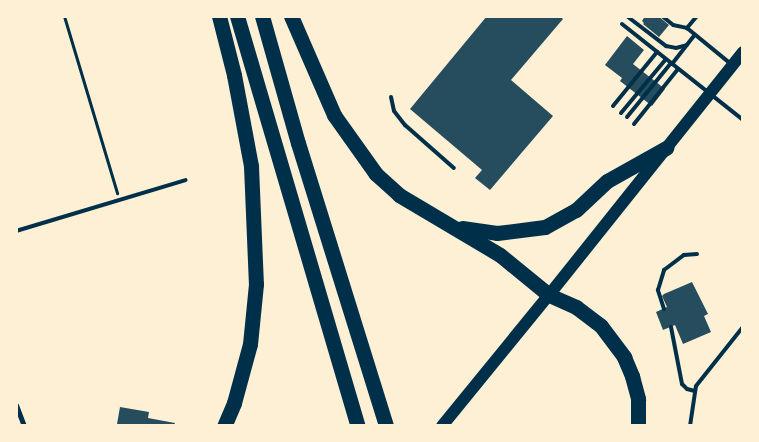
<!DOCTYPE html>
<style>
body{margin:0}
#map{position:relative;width:759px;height:442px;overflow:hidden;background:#fdf0d5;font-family:Manrope,sans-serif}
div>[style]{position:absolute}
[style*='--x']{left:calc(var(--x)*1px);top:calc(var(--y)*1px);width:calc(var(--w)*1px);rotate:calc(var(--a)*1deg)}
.building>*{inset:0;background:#264d5e}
.path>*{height:3px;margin:-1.5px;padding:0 1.5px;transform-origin:1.5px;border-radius:1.5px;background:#003049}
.service>*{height:4px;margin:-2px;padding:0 2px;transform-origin:2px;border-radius:2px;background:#003049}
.minor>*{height:5px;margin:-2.5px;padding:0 2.5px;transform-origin:2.5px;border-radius:2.5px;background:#003049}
.primary>*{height:12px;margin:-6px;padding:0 6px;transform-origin:6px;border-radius:6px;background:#003049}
.motorway>*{height:15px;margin:-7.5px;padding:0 7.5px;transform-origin:7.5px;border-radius:7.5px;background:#003049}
span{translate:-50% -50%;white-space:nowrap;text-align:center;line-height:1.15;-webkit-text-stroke:4px #fdf0d5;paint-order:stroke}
.frame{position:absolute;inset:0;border:18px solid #fdf0d5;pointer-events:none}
</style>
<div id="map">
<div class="building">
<i style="clip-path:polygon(487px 16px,560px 16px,563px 19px,511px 80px,553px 116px,490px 190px,475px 178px,482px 170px,410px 109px)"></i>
<i style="clip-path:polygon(645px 16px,658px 16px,669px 25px,659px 37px,643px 24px,644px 23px,642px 21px)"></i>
<i style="clip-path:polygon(627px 36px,644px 50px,633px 64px,665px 89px,652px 106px,620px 81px,622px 78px,605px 65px)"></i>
<i style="clip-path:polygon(692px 282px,708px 314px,704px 316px,711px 332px,683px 344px,675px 325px,663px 330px,656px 312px,667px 307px,662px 296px,664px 294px)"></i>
<i style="clip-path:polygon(120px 407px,149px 412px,148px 418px,175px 423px,174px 426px,117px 424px)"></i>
</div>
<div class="path">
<i style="--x:64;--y:16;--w:185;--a:73.3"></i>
</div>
<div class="service">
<i style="--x:662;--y:16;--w:14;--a:39"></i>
<i style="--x:673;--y:25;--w:14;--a:12"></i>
<i style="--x:697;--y:16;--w:16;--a:130"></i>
<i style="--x:687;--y:28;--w:57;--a:39.3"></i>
<i style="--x:628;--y:17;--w:48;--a:37.3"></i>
<i style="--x:666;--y:46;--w:10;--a:11"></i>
<i style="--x:676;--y:48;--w:11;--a:-15"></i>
<i style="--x:622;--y:24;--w:154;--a:38.4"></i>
<i style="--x:672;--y:64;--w:37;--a:-52"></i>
<i style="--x:391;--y:97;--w:14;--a:78"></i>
<i style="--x:394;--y:111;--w:18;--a:52"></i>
<i style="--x:405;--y:125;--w:65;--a:41.3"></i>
<i style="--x:613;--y:106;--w:70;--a:-50.8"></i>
<i style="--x:621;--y:113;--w:70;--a:-50.2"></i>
<i style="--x:627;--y:117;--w:70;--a:-50.8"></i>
<i style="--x:634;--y:124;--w:70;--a:-51.3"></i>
<i style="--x:16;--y:231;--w:177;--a:-16.7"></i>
<i style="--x:664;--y:309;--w:20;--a:-108"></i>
<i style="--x:658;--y:290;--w:21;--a:-73"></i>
<i style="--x:664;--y:270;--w:25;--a:-37"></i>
<i style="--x:684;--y:255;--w:13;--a:-4"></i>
<i style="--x:671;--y:327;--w:58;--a:79.1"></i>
<i style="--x:682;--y:384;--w:7;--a:45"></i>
<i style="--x:687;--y:389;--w:8;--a:14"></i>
<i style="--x:690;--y:426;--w:40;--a:-81.5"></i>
<i style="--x:696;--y:386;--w:75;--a:-51.5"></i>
</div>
<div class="minor">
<i style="--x:16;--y:405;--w:22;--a:69"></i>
</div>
<div class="primary">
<i style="--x:442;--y:426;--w:169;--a:-50.8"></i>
<i style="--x:549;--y:295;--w:311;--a:-51.4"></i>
</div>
<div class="motorway">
<i style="--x:219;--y:16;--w:61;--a:75.7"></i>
<i style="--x:234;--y:75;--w:93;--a:79.4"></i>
<i style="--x:251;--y:166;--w:118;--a:87.6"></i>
<i style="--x:256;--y:284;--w:60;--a:95.7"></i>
<i style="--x:250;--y:344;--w:61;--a:105.2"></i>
<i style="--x:234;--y:403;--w:25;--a:113"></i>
<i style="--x:237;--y:16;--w:427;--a:73.6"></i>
<i style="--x:262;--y:16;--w:132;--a:74.2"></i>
<i style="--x:298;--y:143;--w:296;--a:72.7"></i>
<i style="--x:291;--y:16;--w:108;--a:66.5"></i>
<i style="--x:334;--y:115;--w:72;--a:54.6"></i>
<i style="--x:376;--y:174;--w:31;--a:42"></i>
<i style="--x:399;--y:195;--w:117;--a:30.7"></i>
<i style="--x:500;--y:255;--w:63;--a:39.2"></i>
<i style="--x:549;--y:295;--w:30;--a:24"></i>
<i style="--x:576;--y:307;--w:31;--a:37"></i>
<i style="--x:601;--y:326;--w:39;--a:53"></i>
<i style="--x:624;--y:357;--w:21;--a:67"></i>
<i style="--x:632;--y:376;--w:24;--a:75"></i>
<i style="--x:638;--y:399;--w:27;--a:90"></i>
<i style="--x:462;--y:228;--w:35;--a:8"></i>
<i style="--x:497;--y:233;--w:48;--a:-7.1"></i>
<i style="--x:545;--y:227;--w:35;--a:-29"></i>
<i style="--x:576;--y:210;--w:42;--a:-43.1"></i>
<i style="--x:607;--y:181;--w:68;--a:-29.2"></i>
</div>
<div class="frame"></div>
</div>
